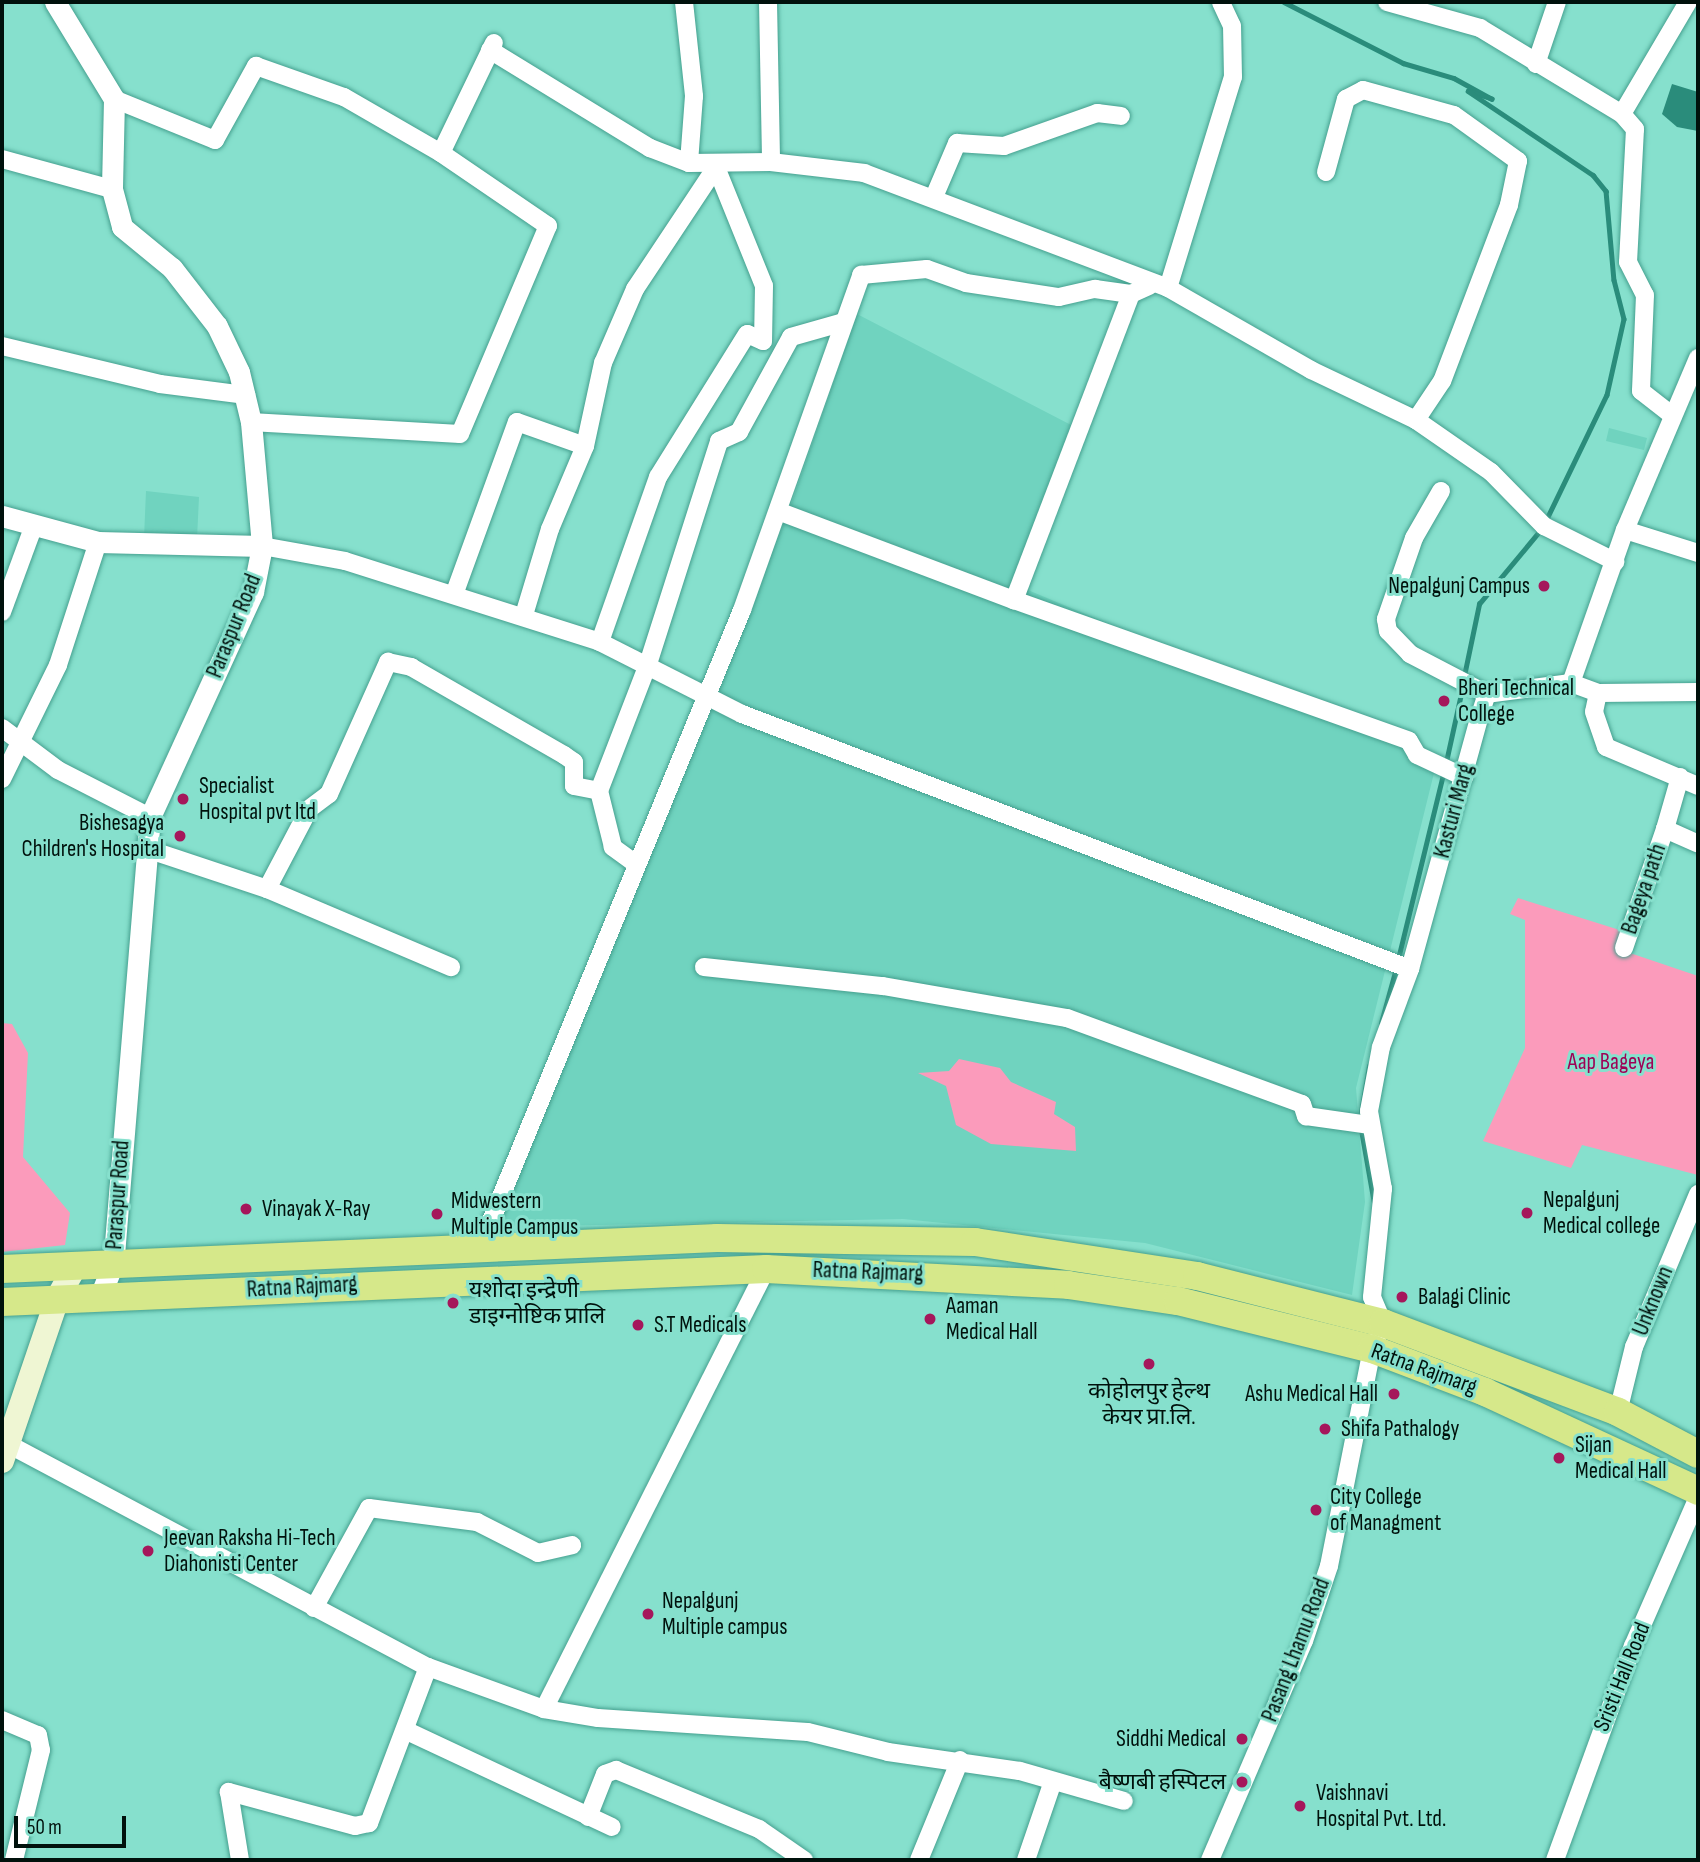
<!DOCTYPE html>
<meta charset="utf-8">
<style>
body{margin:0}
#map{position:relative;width:1700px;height:1862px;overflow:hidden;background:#86e0cd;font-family:"Sofia Sans Condensed","Noto Sans Devanagari",sans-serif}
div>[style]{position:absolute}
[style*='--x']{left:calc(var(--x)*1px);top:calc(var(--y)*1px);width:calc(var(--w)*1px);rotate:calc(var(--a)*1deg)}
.built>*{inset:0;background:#70d3bf}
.green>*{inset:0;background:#fb9bbb}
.water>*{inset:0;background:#2a8c7b}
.stream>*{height:4.5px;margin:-2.25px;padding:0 2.25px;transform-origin:2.25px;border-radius:2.25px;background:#2a8c7b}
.roads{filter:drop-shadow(0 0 2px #45a08f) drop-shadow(0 0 2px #45a08f)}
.minor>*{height:18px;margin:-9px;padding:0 9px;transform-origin:9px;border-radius:9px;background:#fff}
.tertiary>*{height:21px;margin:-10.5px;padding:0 10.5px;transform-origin:10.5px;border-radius:10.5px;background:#fff}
.secondary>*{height:24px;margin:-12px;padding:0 12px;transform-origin:12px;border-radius:12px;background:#eff6d3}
.trunk>*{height:28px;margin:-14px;padding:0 14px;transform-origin:14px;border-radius:14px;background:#d6e88a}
.dots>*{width:19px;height:19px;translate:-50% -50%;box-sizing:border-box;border:4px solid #86e0cd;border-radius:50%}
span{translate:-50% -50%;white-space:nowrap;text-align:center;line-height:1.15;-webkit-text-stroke:6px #86e0cd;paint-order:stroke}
.poi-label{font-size:23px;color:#00110c}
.right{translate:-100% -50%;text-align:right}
.left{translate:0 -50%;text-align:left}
.street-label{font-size:23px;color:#00110c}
.park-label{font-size:23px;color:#9e0155}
.frame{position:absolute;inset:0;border:4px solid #00110c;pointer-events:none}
.scale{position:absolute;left:14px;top:1816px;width:112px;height:32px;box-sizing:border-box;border:4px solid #00110c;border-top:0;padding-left:9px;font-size:21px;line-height:24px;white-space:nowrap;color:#00110c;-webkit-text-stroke:5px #86e0cd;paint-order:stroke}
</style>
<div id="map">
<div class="built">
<i style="clip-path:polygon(857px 314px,1073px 426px,1023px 588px,1437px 761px,1356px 1088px,1365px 1202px,1352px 1295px,1145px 1243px,903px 1219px,495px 1227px,791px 505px)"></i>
<i style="clip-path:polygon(1609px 428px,1647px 438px,1644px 450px,1606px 441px)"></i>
<i style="clip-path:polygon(146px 491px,199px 497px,197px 539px,144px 538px)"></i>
</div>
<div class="green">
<i style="clip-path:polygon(1518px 898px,1626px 932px,1630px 953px,1698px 976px,1698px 1175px,1582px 1145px,1571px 1168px,1483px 1141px,1525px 1048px,1525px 920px,1510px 914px)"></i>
<i style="clip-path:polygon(2px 1023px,12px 1024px,28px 1053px,23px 1157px,70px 1213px,65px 1245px,2px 1252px)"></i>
<i style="clip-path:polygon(959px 1059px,1000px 1068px,1011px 1082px,1056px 1102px,1054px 1114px,1075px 1127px,1076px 1151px,991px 1144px,956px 1125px,946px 1086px,918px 1073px,949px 1071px)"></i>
</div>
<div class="water">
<i style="clip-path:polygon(1672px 84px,1698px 92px,1698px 131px,1677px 127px,1662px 114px)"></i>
</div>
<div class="stream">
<i style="--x:1284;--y:2;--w:134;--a:27.1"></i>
<i style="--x:1403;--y:63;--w:53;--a:16.4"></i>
<i style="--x:1454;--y:78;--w:43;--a:28.9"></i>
<i style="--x:1492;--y:99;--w:25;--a:-162"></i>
<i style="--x:1468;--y:91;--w:151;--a:33.9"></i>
<i style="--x:1593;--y:175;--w:21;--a:51"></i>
<i style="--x:1606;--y:191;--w:89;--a:84.9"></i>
<i style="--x:1614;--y:280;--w:40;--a:75.6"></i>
<i style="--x:1624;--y:319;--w:78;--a:102.6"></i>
<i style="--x:1607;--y:395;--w:140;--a:115.8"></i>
<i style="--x:1464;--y:676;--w:74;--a:-78.2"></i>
<i style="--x:1479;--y:604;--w:99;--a:-50.3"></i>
<i style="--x:1446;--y:762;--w:79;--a:-77.6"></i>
<i style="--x:1398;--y:959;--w:190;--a:-76.3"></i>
<i style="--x:1381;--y:1023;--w:57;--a:-74.7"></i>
<i style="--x:1360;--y:1118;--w:53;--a:-80.2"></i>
<i style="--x:1361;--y:1127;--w:75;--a:80"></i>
</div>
<div class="roads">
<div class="minor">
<i style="--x:684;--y:2;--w:95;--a:83.9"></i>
<i style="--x:694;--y:96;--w:67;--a:94.3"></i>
<i style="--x:768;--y:2;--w:160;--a:88.9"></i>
<i style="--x:1387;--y:2;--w:97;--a:15.6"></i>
<i style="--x:1480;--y:28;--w:166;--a:31.2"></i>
<i style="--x:1622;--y:114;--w:20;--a:49"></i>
<i style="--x:1635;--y:129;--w:133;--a:93"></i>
<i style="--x:1628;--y:262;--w:37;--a:63"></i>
<i style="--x:1645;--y:295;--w:96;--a:92.4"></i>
<i style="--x:1641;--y:391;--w:39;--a:38"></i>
<i style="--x:490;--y:50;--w:188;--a:31.5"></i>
<i style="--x:650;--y:148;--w:42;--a:21"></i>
<i style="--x:689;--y:163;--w:82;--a:-0.7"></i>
<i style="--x:771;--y:162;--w:94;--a:6.7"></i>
<i style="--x:864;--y:173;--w:325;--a:20.7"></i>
<i style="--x:1168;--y:288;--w:165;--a:29.8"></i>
<i style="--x:1311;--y:370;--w:116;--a:25.5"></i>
<i style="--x:1416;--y:420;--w:91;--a:34.7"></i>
<i style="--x:1491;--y:472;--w:76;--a:45.5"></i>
<i style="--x:1544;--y:526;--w:80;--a:26.6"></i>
<i style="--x:1536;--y:64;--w:65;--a:-71.3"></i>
<i style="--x:114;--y:99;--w:109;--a:22.1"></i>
<i style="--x:215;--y:140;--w:85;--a:-61"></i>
<i style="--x:256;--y:66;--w:93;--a:19.4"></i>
<i style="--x:344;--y:97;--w:112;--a:30"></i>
<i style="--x:1622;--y:114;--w:130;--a:-59.5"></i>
<i style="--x:2;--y:159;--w:114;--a:15.3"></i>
<i style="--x:1326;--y:172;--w:76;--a:-74.7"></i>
<i style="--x:1346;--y:99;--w:19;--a:-28"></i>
<i style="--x:1363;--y:90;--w:94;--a:15.4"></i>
<i style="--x:1454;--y:115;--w:79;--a:35.7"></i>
<i style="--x:1518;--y:161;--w:45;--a:101.6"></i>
<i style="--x:1509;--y:205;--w:188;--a:110.8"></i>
<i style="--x:1442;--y:381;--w:47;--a:123.7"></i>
<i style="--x:934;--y:197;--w:59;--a:-66.9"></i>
<i style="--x:957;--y:143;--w:47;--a:3.7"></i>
<i style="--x:1004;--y:146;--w:99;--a:-19.5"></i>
<i style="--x:1097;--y:113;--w:24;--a:7"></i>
<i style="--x:1168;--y:288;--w:221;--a:-72.9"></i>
<i style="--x:1233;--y:77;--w:51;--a:-91.1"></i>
<i style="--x:1232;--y:26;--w:26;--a:-115"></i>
<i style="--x:1131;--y:294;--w:328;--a:110.9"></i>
<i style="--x:1014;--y:600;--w:419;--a:19.6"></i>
<i style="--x:1409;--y:741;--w:16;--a:60"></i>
<i style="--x:1417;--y:755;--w:52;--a:25.1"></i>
<i style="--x:2;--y:346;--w:163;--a:13.5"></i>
<i style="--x:160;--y:384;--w:87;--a:7.3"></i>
<i style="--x:251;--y:422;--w:209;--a:3.3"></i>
<i style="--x:460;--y:434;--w:226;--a:-67.1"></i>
<i style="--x:548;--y:226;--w:130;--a:-145.7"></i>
<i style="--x:441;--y:153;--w:122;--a:-64.3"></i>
<i style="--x:1441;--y:491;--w:54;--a:119.9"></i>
<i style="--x:1414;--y:538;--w:86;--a:109.1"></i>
<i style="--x:1386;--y:619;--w:12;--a:81"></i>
<i style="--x:1388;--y:631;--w:32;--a:46"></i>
<i style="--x:1410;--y:654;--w:87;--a:27.5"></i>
<i style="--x:778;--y:511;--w:252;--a:20.7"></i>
<i style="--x:1625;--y:530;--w:77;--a:17.5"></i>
<i style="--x:262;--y:546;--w:84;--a:10.2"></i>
<i style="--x:345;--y:561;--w:268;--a:17.6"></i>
<i style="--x:600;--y:642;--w:159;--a:26.9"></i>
<i style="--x:742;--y:714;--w:715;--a:20.89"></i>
<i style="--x:455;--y:592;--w:181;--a:-70"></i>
<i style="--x:517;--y:422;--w:72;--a:19.4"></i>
<i style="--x:2;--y:612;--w:93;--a:-69.8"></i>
<i style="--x:524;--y:615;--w:90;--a:-73.2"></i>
<i style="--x:550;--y:529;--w:90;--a:-67.1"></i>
<i style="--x:585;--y:446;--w:85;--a:-77.8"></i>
<i style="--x:603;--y:363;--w:81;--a:-66.6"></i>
<i style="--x:635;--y:289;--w:146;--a:-56.4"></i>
<i style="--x:716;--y:167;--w:128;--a:68"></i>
<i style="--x:764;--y:286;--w:55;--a:91"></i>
<i style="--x:763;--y:341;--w:17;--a:-156"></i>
<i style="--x:747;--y:334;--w:168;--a:121.9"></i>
<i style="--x:658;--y:477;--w:175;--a:109.4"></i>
<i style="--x:1571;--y:683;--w:29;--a:20"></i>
<i style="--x:1598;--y:693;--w:100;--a:-0.6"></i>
<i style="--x:1598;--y:693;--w:19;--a:102"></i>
<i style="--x:1594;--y:712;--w:37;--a:71"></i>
<i style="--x:1606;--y:747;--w:100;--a:23"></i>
<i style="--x:2;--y:728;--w:70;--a:36.9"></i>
<i style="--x:58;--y:770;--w:103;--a:27.1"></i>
<i style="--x:1680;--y:777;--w:54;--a:106.1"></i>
<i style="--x:1665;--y:829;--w:36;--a:24"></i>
<i style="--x:2;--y:779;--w:127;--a:-63.8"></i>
<i style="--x:58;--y:665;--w:129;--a:-72"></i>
<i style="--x:144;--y:848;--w:130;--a:18.4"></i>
<i style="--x:267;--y:889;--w:200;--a:23"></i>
<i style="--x:636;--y:864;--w:29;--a:-144"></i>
<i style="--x:613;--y:847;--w:58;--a:-104"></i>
<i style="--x:599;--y:791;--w:136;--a:-68.9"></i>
<i style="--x:648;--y:664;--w:234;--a:-72.3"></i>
<i style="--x:719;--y:441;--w:22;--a:-24"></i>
<i style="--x:739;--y:432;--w:108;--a:-61.3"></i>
<i style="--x:791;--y:337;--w:55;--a:-15.8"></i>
<i style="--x:267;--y:889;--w:90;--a:-62.3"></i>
<i style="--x:309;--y:809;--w:25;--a:-37"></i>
<i style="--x:329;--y:794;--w:145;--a:-65.9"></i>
<i style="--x:388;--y:662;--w:24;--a:12"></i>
<i style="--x:411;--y:667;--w:177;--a:29.9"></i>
<i style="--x:564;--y:755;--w:12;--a:35"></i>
<i style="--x:574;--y:762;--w:24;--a:90"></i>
<i style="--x:574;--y:786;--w:25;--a:11"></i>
<i style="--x:1624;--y:948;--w:126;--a:-71"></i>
<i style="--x:704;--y:967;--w:180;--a:6.1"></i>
<i style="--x:883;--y:986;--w:187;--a:9.9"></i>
<i style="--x:1067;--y:1018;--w:250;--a:20.1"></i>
<i style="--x:1302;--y:1104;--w:13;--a:72"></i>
<i style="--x:1306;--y:1116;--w:65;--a:8"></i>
<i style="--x:479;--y:1250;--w:692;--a:-67.66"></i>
<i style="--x:742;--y:610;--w:356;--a:-70.4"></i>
<i style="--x:861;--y:275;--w:66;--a:-5.2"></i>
<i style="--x:927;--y:269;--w:41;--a:19.7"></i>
<i style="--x:966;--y:283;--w:94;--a:8.6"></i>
<i style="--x:1059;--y:297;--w:37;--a:-13"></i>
<i style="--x:1095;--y:289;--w:36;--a:8"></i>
<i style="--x:1131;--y:294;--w:20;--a:-24"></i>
<i style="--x:1618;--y:1412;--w:67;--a:-76.2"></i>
<i style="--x:1634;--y:1347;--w:166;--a:-67.3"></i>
<i style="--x:8;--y:1444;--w:476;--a:28"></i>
<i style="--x:428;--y:1667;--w:167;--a:110.7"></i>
<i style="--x:369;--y:1823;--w:14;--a:168"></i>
<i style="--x:355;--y:1826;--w:131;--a:-164.9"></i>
<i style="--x:229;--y:1792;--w:69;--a:80.8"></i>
<i style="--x:314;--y:1608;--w:114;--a:-61.2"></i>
<i style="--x:369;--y:1508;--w:109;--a:7.4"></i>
<i style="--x:477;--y:1522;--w:68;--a:26.9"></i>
<i style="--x:538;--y:1553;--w:35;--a:-13"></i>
<i style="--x:428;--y:1667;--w:123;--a:19.9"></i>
<i style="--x:544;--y:1709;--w:55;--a:9.5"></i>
<i style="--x:598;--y:1718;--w:210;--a:3.8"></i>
<i style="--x:808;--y:1732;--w:82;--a:14"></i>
<i style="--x:888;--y:1752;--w:133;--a:8.2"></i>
<i style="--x:1020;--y:1771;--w:108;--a:16.1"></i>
<i style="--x:544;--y:1709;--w:493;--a:-63.2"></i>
<i style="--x:2;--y:1720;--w:39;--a:23"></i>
<i style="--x:38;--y:1735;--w:15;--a:79"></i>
<i style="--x:41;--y:1750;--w:113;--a:103.8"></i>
<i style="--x:407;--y:1731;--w:226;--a:25.1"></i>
<i style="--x:588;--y:1817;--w:46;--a:-68.4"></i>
<i style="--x:605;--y:1774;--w:12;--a:-20"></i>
<i style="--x:616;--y:1770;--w:155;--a:22.4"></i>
<i style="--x:759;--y:1829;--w:55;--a:34.6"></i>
<i style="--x:919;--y:1860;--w:108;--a:-67.7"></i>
<i style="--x:1026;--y:1860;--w:83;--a:-71.1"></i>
<i style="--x:1210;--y:1860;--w:238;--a:-66.8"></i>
<i style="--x:1304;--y:1641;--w:79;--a:-71.6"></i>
<i style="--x:1329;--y:1566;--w:221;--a:-78.8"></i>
<i style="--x:1372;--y:1349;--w:28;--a:-67"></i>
<i style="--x:1383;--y:1323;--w:28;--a:-113"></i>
<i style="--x:1372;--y:1297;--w:109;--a:-84.2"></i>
<i style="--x:1383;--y:1189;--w:79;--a:-100.2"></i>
<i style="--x:1369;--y:1111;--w:65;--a:-79.4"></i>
<i style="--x:1381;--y:1047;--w:83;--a:-69.6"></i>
<i style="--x:1410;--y:969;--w:263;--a:-74.6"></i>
<i style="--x:1480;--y:715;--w:22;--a:-72"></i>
<i style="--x:1487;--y:694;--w:85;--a:-7.5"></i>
<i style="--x:1571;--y:683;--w:162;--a:-70.6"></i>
<i style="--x:1625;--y:530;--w:187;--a:-67"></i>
<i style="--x:1555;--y:1860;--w:228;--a:-70"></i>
<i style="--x:1633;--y:1646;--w:163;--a:-66.4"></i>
</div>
<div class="tertiary">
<i style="--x:55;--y:2;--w:114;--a:58.7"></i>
<i style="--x:114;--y:99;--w:90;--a:91.3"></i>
<i style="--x:112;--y:189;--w:39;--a:75"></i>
<i style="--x:122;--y:227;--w:65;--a:39.4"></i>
<i style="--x:172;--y:268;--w:73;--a:52.2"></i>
<i style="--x:217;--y:326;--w:51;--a:64.4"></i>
<i style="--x:239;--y:372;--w:51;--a:76.5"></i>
<i style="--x:251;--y:422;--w:124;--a:84.9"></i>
<i style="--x:262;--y:546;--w:47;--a:101.1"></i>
<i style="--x:253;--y:592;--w:247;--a:114.6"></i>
<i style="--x:150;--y:817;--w:449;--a:94.7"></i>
<i style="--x:113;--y:1264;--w:37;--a:112"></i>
<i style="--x:2;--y:516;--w:99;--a:15.2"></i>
<i style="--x:98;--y:542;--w:164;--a:1.4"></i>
</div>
<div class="secondary">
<i style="--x:2;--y:1461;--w:171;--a:-71.2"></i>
<i style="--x:57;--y:1299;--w:39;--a:-61"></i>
</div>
<div class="trunk">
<i style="--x:2;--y:1269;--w:716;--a:-2.48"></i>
<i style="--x:717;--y:1238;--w:258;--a:0.9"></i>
<i style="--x:975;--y:1242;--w:225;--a:8.7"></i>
<i style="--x:1197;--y:1276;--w:192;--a:14.2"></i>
<i style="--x:1383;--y:1323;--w:251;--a:20.7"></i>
<i style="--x:1618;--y:1412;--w:90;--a:27.7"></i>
<i style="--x:2;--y:1302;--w:765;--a:-2.47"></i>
<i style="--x:766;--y:1269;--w:302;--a:3"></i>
<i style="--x:1068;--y:1285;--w:111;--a:8.3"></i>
<i style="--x:1178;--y:1301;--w:200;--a:13.9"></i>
<i style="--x:1372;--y:1349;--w:121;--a:20.8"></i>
<i style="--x:1485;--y:1392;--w:235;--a:24.9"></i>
</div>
</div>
<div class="dots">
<i style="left:1544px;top:586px;background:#a5175b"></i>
<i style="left:1444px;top:701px;background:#a5175b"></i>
<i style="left:183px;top:799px;background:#a5175b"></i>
<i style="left:180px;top:836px;background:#a5175b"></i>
<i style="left:246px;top:1209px;background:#a5175b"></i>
<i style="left:1527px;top:1213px;background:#a5175b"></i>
<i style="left:437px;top:1214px;background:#a5175b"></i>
<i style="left:1402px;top:1297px;background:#a5175b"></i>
<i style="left:453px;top:1303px;background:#a5175b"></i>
<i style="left:930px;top:1319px;background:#a5175b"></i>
<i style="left:638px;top:1325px;background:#a5175b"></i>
<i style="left:1149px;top:1364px;background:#a5175b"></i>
<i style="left:1394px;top:1394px;background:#a5175b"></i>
<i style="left:1325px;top:1429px;background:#a5175b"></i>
<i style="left:1559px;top:1458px;background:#a5175b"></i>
<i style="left:1316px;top:1510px;background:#a5175b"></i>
<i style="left:148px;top:1551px;background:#a5175b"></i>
<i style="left:648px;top:1614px;background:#a5175b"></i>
<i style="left:1242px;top:1739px;background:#a5175b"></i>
<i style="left:1242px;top:1782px;background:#a5175b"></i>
<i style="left:1300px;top:1806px;background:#a5175b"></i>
</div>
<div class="poi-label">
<span class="right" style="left:1530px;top:586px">Nepalgunj Campus</span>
<span class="left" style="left:1458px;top:701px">Bheri Technical<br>College</span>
<span class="left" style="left:199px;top:799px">Specialist<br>Hospital pvt ltd</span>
<span class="right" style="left:164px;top:836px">Bishesagya<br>Children's Hospital</span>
<span class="left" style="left:1543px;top:1213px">Nepalgunj<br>Medical college</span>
<span class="left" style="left:451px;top:1214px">Midwestern<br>Multiple Campus</span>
<span class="left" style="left:262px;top:1209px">Vinayak X-Ray</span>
<span class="left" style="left:469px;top:1303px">यशोदा इन्द्रेणी<br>डाइग्नोष्टिक प्रालि</span>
<span class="left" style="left:1418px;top:1297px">Balagi Clinic</span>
<span class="left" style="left:946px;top:1319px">Aaman<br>Medical Hall</span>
<span class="left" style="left:654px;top:1325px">S.T Medicals</span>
<span style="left:1149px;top:1404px">काेहाेलपुर हेल्थ<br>केयर प्रा.लि.</span>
<span class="right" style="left:1378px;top:1394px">Ashu Medical Hall</span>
<span class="left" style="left:1341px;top:1429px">Shifa Pathalogy</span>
<span class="left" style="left:1575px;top:1458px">Sijan<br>Medical Hall</span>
<span class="left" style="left:1330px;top:1510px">City College<br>of Managment</span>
<span class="left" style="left:164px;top:1551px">Jeevan Raksha Hi-Tech<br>Diahonisti Center</span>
<span class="left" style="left:662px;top:1614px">Nepalgunj<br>Multiple campus</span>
<span class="right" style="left:1226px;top:1739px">Siddhi Medical</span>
<span class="right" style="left:1226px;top:1782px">बैष्णबी हस्पिटल</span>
<span class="left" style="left:1316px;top:1806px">Vaishnavi<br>Hospital Pvt. Ltd.</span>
</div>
<div class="street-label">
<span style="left:234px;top:626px;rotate:-68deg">Paraspur Road</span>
<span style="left:1454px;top:811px;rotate:-75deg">Kasturi Marg</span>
<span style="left:1644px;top:889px;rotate:-71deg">Bageya path</span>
<span style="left:118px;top:1195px;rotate:-86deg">Paraspur Road</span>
<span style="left:868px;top:1272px;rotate:2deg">Ratna Rajmarg</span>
<span style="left:302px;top:1287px;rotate:-3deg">Ratna Rajmarg</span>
<span style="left:1653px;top:1301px;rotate:-68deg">Unknown</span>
<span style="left:1424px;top:1369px;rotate:20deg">Ratna Rajmarg</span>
<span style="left:1296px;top:1650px;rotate:-69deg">Pasang Lhamu Road</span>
<span style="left:1622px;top:1677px;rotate:-68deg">Sristi Hall Road</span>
</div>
<div class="park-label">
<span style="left:1611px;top:1062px">Aap Bageya</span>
</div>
<div class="frame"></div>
<div class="scale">50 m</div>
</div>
